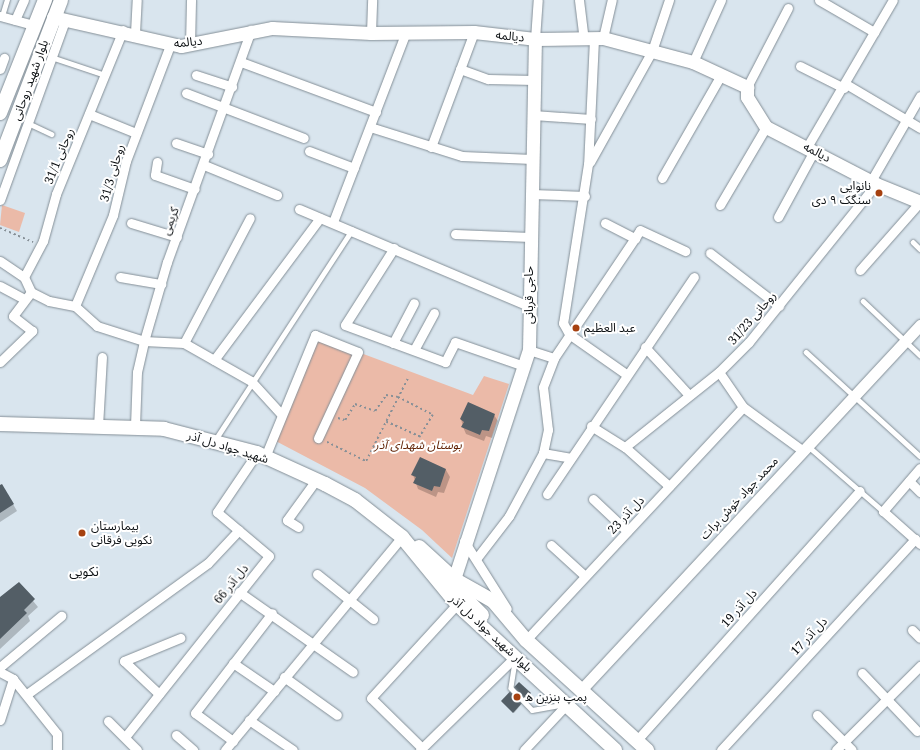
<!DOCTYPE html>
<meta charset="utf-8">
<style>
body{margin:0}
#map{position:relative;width:920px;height:750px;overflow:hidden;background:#d9e5ee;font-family:"Noto Serif","Noto Sans Arabic",serif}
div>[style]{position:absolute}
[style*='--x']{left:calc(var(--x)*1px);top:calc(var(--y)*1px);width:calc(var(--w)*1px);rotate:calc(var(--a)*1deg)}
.green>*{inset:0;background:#ebbaa8}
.shadow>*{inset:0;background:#0003}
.building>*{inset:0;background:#535e66}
.path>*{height:1.5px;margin-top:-0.75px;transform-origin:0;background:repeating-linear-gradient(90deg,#879097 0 2px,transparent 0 5px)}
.roads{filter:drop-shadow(0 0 1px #848f97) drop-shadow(0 0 1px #848f97)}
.service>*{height:4.5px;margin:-2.25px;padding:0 2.25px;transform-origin:2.25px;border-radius:2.25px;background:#fff}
.minor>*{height:9px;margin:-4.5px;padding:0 4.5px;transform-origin:4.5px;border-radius:4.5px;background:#fff}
.tertiary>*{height:11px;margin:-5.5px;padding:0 5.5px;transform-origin:5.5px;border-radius:5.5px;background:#fff}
.secondary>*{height:13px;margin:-6.5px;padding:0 6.5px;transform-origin:6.5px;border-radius:6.5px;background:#fff}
.primary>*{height:14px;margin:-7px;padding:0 7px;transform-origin:7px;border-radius:7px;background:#fff}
.dots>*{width:11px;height:11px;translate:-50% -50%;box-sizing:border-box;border:2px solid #fff;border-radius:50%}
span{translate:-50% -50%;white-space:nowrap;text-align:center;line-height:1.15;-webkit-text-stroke:4px #fff;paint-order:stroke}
.street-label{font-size:12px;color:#0b0f12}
.poi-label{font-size:12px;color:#0b0f12}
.right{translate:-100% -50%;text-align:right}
.left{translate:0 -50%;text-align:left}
.park-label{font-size:12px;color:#632508;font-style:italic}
.neighbourhood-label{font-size:13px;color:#0b0f12}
</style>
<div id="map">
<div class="green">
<i style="clip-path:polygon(2px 205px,25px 213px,19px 232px,0 225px)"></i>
<i style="clip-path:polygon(318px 337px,473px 395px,484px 376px,509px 384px,452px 558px,422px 530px,365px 488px,270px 438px)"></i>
</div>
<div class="shadow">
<i style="clip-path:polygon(494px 415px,498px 421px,492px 438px,486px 436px,484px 441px,466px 434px,463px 427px,461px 419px)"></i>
<i style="clip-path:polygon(421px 459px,446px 470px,450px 477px,444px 493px,438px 492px,436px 497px,418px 489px,413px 475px)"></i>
<i style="clip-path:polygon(2px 485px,17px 511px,0 522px,0 486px)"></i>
<i style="clip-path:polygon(19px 584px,38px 607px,28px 616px,30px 621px,0 649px,0 600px)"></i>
<i style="clip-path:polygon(530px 694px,514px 713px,502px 702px)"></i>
</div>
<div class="building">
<i style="clip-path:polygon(468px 402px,495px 414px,489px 431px,482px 430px,480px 435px,461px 427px,464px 422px,460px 419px)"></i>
<i style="clip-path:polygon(420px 457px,446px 469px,440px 487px,434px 486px,432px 491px,413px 483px,416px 477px,411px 475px)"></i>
<i style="clip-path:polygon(2px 484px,14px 504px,0 513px,0 485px)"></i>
<i style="clip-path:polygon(19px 582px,35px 599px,24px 610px,27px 613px,0 639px,0 597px)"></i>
<i style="clip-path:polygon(519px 682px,531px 693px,513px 713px,501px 701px)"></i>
</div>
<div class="path">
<i style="--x:0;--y:228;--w:36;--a:23"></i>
<i style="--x:338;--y:418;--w:7;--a:16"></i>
<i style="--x:345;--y:420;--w:19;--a:-58"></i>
<i style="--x:355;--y:404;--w:21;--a:19"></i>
<i style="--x:375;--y:411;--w:19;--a:-55"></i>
<i style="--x:386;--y:395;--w:12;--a:9"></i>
<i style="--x:398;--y:397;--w:39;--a:27"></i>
<i style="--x:433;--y:415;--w:26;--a:121"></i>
<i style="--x:420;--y:437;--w:37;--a:-156"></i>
<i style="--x:327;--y:442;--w:43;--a:26"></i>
<i style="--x:366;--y:461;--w:93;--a:-63.2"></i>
</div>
<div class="roads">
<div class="service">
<i style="--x:2;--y:16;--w:17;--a:-73"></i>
<i style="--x:51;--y:57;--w:57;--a:18.4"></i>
<i style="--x:28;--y:123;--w:26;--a:25"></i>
<i style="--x:913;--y:242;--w:10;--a:45"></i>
<i style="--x:863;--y:301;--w:79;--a:43.5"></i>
<i style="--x:806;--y:352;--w:154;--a:42.4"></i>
<i style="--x:215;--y:440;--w:251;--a:-56.9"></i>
<i style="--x:808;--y:446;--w:99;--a:40.9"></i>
<i style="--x:515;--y:662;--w:26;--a:99"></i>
<i style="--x:511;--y:688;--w:30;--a:46"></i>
<i style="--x:532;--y:710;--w:29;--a:-10"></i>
</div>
<div class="minor">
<i style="--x:579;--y:0;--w:39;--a:83"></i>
<i style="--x:819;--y:0;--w:64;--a:30.2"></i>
<i style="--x:0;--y:16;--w:35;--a:15"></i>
<i style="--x:15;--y:20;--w:22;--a:-66"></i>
<i style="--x:135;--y:33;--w:33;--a:-87"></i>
<i style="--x:371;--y:33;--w:33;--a:-88"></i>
<i style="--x:603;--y:38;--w:39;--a:-77"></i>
<i style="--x:535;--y:39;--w:39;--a:-86"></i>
<i style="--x:594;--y:39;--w:125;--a:92.7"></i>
<i style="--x:588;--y:164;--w:161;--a:98.9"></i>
<i style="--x:563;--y:323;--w:13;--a:61"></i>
<i style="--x:569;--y:334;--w:70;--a:35.1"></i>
<i style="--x:190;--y:45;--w:45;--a:-88.7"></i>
<i style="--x:241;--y:62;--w:144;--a:20.3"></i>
<i style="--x:693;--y:62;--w:68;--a:-65.7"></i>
<i style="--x:800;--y:66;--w:49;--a:26.6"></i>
<i style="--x:0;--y:69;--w:12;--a:-70"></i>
<i style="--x:460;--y:69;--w:30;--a:20"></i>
<i style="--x:488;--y:79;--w:46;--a:1.2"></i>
<i style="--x:196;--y:75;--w:38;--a:18"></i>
<i style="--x:846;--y:84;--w:86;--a:30.7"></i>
<i style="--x:747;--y:87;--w:89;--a:-62.6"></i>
<i style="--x:186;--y:93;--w:126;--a:20.9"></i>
<i style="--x:89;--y:114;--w:51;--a:22"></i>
<i style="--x:533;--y:115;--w:58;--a:3.9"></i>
<i style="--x:370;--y:127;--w:96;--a:17.5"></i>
<i style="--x:462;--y:156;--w:70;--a:2.5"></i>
<i style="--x:176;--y:143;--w:34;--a:19"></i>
<i style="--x:431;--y:147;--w:123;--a:-69.5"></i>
<i style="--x:807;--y:147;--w:170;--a:-59.7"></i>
<i style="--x:309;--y:151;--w:48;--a:20.7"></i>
<i style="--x:157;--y:162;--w:13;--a:99"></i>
<i style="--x:155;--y:175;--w:42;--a:19.3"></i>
<i style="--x:590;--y:162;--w:127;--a:-60.8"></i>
<i style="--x:652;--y:51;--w:54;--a:-71.6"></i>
<i style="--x:204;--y:165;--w:79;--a:22.3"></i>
<i style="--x:662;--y:178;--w:119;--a:-60.2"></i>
<i style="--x:871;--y:181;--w:98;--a:-60"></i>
<i style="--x:531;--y:194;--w:54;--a:2.1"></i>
<i style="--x:0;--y:200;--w:191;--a:-70.1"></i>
<i style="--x:720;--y:205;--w:91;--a:-59.5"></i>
<i style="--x:299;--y:209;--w:250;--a:22.9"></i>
<i style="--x:778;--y:217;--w:75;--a:-61.4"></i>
<i style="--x:333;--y:222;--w:201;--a:-69"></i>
<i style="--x:131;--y:223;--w:48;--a:16.9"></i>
<i style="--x:605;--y:223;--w:34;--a:27"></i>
<i style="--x:455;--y:234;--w:75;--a:2.3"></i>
<i style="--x:394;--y:248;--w:91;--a:122.5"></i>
<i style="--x:345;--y:325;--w:107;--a:20.3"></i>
<i style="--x:445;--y:362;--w:22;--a:-63"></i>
<i style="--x:455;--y:342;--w:73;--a:19.2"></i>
<i style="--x:710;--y:253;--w:87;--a:37.5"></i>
<i style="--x:0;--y:261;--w:29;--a:34"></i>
<i style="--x:860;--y:270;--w:91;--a:-48.6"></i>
<i style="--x:120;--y:277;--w:42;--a:9.7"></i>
<i style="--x:0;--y:286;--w:27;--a:28"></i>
<i style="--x:31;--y:292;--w:20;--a:27"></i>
<i style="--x:49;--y:301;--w:26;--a:11"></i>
<i style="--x:75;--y:306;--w:30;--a:42"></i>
<i style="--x:97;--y:326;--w:49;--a:17.7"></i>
<i style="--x:144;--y:341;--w:40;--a:2.9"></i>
<i style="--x:184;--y:343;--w:77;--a:29.6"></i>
<i style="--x:251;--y:381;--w:45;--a:47.7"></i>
<i style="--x:31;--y:292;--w:17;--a:-115"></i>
<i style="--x:24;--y:277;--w:41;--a:-62.2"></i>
<i style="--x:43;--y:241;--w:49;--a:-74.5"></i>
<i style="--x:56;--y:194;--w:177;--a:-67.8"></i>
<i style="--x:75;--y:306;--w:99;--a:-67.3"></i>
<i style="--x:113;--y:215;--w:56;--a:-76.5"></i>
<i style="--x:126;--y:161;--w:124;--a:-69.2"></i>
<i style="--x:184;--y:343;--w:141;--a:-62.2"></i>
<i style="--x:393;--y:343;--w:45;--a:-62.3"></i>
<i style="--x:645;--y:347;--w:64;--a:47.5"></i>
<i style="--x:414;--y:350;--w:42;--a:-61.6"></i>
<i style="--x:529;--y:350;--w:26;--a:18"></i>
<i style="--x:214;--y:360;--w:177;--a:-53.3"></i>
<i style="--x:0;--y:362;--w:45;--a:-44.1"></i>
<i style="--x:32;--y:331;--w:24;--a:-142"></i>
<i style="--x:13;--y:316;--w:30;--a:-53"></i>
<i style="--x:719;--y:372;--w:42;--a:55.6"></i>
<i style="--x:743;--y:407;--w:73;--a:36.1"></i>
<i style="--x:98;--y:426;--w:69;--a:-86.7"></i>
<i style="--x:135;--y:426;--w:54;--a:-87.9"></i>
<i style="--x:137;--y:372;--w:32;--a:-77"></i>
<i style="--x:144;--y:341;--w:82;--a:-73.8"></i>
<i style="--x:167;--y:262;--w:247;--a:-70.1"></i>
<i style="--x:591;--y:426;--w:40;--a:32"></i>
<i style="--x:625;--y:447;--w:59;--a:41.6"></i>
<i style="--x:625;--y:447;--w:120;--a:-38.6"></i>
<i style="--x:719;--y:372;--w:42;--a:-45"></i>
<i style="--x:749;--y:342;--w:203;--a:-51.2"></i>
<i style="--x:543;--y:453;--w:27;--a:10"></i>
<i style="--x:265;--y:457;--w:132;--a:-67.7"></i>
<i style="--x:315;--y:335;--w:46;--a:21.6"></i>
<i style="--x:358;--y:352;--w:95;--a:114.9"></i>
<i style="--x:920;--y:468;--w:57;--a:130.7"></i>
<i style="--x:883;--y:511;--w:50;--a:41.7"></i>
<i style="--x:909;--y:481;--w:16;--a:45"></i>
<i style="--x:547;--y:494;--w:262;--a:-55.9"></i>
<i style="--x:593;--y:499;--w:47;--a:43.3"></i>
<i style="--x:298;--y:527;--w:13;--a:-148"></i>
<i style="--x:287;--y:520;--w:49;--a:-54.1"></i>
<i style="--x:464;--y:541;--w:80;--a:57.7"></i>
<i style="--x:551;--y:545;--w:46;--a:42.4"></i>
<i style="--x:476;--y:559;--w:54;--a:-52.5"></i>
<i style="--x:509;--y:516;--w:72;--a:-61.6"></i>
<i style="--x:543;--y:453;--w:24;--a:-78"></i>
<i style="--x:548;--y:430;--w:43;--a:-96.6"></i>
<i style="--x:543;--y:387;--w:31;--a:-69"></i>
<i style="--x:554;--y:358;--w:145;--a:-56"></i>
<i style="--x:635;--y:238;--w:9;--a:-58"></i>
<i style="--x:640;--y:230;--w:50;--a:25"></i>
<i style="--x:317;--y:574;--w:72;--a:38.8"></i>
<i style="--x:239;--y:592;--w:139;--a:35.1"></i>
<i style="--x:912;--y:630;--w:11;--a:45"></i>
<i style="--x:526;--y:640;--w:318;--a:-47"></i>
<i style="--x:233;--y:663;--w:50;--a:34.3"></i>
<i style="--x:0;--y:667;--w:80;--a:-39.9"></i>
<i style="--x:0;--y:672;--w:15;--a:28"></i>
<i style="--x:13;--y:679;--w:70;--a:51.3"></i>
<i style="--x:57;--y:734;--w:16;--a:90"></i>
<i style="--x:862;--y:673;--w:80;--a:46.5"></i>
<i style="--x:284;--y:677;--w:65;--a:35.6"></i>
<i style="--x:27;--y:694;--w:223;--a:-35.9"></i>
<i style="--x:208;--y:563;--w:45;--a:-46.8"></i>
<i style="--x:159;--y:694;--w:48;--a:-136.7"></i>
<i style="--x:124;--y:661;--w:61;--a:-22.3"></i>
<i style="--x:817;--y:715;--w:49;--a:45"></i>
<i style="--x:0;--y:720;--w:43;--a:-72.4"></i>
<i style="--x:249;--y:720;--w:53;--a:34.3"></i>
<i style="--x:108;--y:721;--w:41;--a:45"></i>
<i style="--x:176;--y:735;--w:23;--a:41"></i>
<i style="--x:125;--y:737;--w:231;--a:-51.5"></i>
<i style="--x:269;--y:556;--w:68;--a:-139.8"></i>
<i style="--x:217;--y:512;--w:71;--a:-55.9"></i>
<i style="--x:637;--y:740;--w:334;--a:-48.2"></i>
<i style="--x:233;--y:741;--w:47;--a:-143.6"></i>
<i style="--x:195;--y:713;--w:126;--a:-52.4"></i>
<i style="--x:422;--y:748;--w:71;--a:-135.6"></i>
<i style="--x:371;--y:698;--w:127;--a:-47.5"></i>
<i style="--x:225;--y:750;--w:277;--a:-50.3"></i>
<i style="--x:420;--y:750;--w:134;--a:-44.4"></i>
<i style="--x:524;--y:750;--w:63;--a:-46.9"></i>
<i style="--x:721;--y:750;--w:287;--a:-47.4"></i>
<i style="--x:836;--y:750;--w:119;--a:-45"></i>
</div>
<div class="tertiary">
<i style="--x:580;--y:691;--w:500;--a:-47.1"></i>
</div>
<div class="secondary">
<i style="--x:53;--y:17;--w:131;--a:12.8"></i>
<i style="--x:181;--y:46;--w:93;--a:-11.2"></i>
<i style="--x:272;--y:28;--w:99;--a:2.9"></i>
<i style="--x:371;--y:33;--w:103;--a:-0.6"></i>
<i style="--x:474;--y:32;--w:61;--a:6.5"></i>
<i style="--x:535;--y:39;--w:68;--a:-0.8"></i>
<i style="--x:603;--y:38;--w:93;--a:14.9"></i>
<i style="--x:693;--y:62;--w:60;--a:24.8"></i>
<i style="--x:747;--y:87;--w:10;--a:90"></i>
<i style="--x:747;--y:97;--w:36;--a:58"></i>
<i style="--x:766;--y:127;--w:124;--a:27.4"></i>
<i style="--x:876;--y:184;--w:48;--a:22.2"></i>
<i style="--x:454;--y:579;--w:241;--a:-71.9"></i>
<i style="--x:529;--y:350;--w:311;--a:-88.9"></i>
</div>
<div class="primary">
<i style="--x:0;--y:113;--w:122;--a:-68.3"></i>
<i style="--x:0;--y:160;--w:171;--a:-69.1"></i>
<i style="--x:0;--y:424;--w:164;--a:1.7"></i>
<i style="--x:164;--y:429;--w:96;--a:14.5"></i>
<i style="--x:257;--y:453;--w:75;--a:24.5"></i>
<i style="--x:325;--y:484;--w:34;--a:28"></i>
<i style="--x:355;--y:500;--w:60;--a:38.2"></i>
<i style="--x:402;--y:537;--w:87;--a:50.6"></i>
<i style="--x:457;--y:604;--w:215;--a:42.7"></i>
<i style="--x:419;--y:547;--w:47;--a:42.4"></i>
<i style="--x:454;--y:579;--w:45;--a:29.4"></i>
<i style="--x:493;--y:601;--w:51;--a:49.8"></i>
<i style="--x:526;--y:640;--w:164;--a:42.3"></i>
<i style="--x:454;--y:579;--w:22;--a:60"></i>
<i style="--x:465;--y:598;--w:24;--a:45"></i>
</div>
</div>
<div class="dots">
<i style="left:879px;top:193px;background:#a64110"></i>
<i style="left:576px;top:328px;background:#a64110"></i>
<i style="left:82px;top:533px;background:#a64110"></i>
<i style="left:517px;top:697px;background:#a64110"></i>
</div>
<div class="street-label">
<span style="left:510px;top:36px;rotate:6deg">دیالمه</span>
<span style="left:188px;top:42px;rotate:-6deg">دیالمه</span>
<span style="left:30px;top:80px;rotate:-70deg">بلوار شهید روحانی</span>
<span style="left:817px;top:152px;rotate:28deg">دیالمه</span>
<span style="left:59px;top:156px;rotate:-68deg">روحانی 31/1</span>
<span style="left:112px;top:173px;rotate:-74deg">روحانی 31/3</span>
<span style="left:170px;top:221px;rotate:-69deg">کریمی</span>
<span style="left:529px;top:295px;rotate:-90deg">حاجی قربانی</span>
<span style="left:752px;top:318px;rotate:-49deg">روحانی 31/23</span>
<span style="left:228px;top:447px;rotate:17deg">شهید جواد دل آذر</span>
<span style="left:739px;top:498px;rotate:-47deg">محمد جواد خوش برات</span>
<span style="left:626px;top:515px;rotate:-47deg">دل آذر 23</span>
<span style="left:231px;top:584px;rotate:-51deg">دل آذر 66</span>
<span style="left:739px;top:608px;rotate:-48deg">دل آذر 19</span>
<span style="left:491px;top:633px;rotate:43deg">بلوار شهید جواد دل آذر</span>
<span style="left:809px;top:636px;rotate:-47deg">دل آذر 17</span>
</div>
<div class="poi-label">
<span class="right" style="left:871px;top:193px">نانوایی<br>سنگک ۹ دی</span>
<span class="left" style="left:584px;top:328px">عبد العظيم</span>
<span class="left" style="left:91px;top:533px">بیمارستان<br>نکویی فرقانی</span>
<span class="left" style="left:525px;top:697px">پمپ بنزین ه</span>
</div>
<div class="park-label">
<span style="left:418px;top:445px">بوستان شهدای آذر</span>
</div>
<div class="neighbourhood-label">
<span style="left:84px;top:571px">نکویی</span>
</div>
</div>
